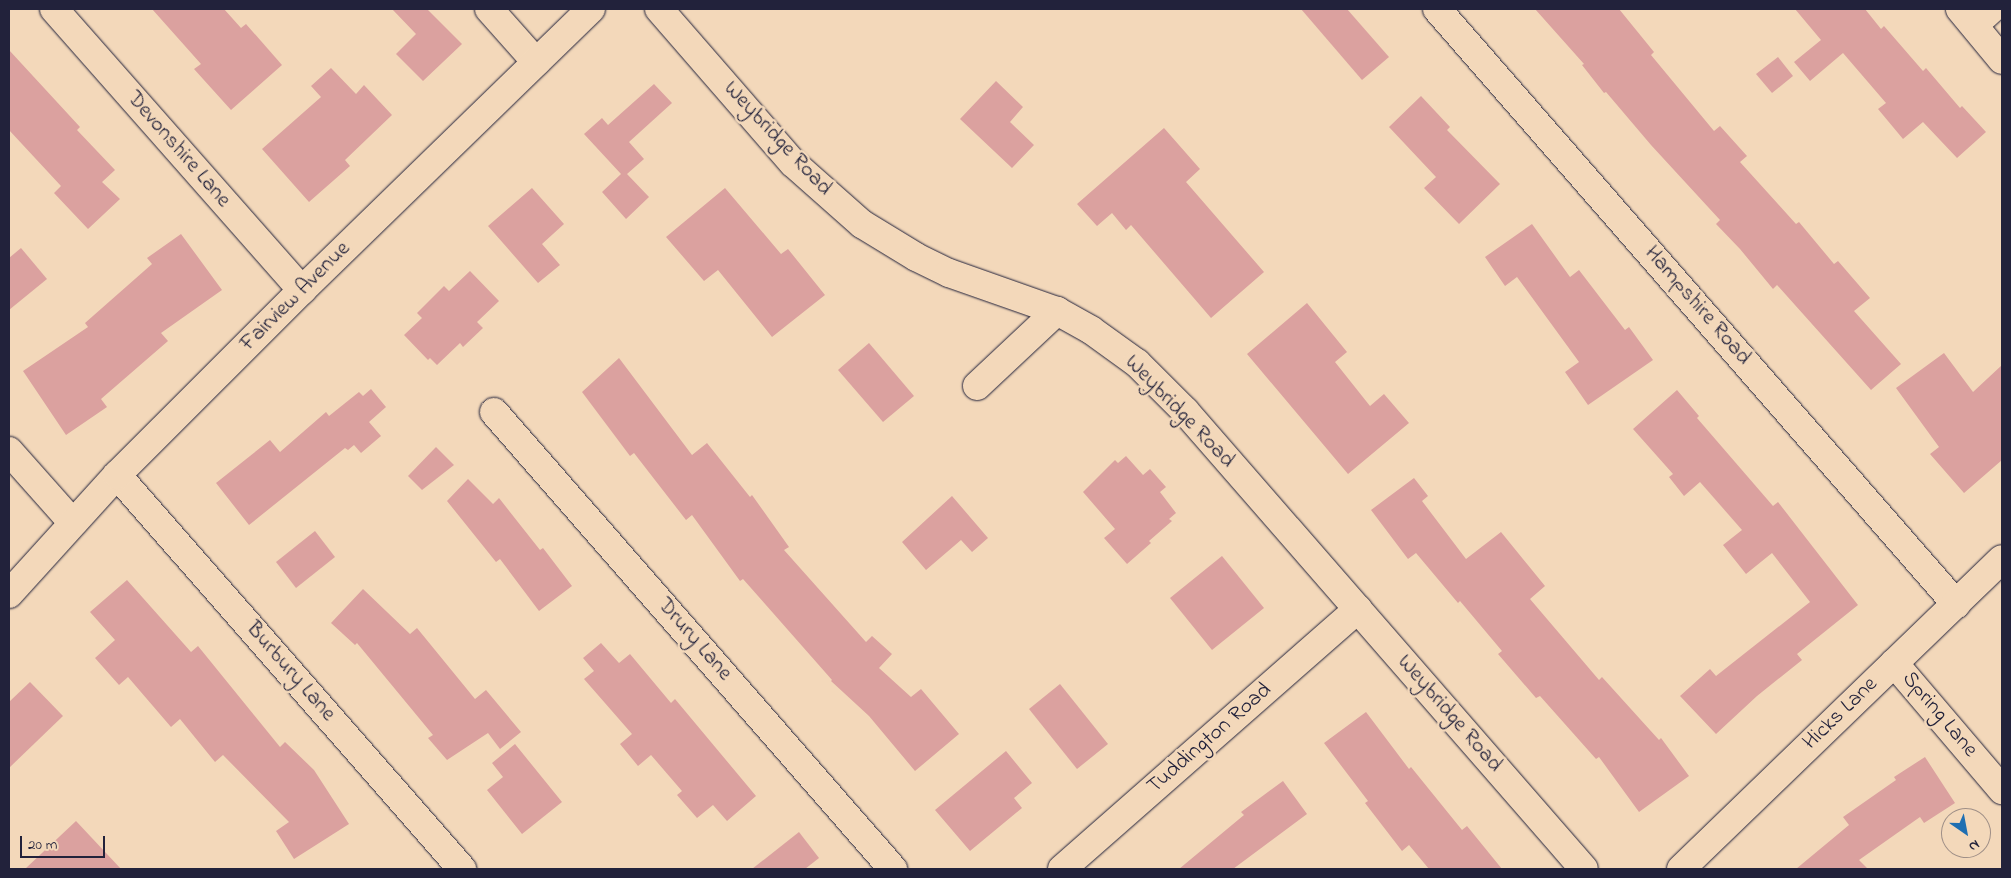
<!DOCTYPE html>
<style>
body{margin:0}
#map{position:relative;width:2011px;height:878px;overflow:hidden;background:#f3d8ba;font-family:"Indie Flower",sans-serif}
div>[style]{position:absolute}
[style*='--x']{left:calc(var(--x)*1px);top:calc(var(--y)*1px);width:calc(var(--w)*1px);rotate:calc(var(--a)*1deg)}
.building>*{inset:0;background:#dba19f}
.roads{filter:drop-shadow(0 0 1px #22223b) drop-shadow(0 0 1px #22223b)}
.street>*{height:28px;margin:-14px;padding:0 14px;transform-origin:14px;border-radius:14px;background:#f3d8ba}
.secondary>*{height:28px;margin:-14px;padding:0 14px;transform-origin:14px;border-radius:14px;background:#f3d8ba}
span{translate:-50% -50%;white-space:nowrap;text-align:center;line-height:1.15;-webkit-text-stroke:5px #f3d8ba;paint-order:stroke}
.street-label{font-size:22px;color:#22223b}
.frame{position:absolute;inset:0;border:10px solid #22223b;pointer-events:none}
.north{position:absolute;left:1941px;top:808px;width:50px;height:50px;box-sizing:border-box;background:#f3d8ba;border:1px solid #9f8f87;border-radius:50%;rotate:147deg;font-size:14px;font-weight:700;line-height:20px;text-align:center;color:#22223b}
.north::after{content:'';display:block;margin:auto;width:18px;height:22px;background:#1f6fb2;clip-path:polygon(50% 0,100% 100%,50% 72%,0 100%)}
.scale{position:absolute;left:20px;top:836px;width:85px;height:22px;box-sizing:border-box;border:2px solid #22223b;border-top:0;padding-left:6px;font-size:15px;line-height:18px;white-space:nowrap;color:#22223b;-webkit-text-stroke:4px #f3d8ba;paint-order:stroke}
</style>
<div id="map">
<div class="building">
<i style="clip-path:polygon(152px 9px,224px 9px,241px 28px,246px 24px,282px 65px,231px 110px,194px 69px,201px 64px)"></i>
<i style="clip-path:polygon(392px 9px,427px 9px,462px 44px,423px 81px,396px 54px,416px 34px)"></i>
<i style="clip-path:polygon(1301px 9px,1347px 9px,1389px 57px,1362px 80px)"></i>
<i style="clip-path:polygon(1535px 9px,1619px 9px,1654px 52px,1651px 55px,1714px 131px,1720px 126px,1747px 156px,1740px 162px,1796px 224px,1799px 222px,1834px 264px,1838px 261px,1870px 298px,1854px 311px,1901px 364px,1871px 390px,1777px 285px,1773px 289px,1740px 249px,1716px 224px,1720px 220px,1651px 145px,1606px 92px,1604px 93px,1582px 65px,1584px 64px)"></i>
<i style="clip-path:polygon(1795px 9px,1865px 9px,1881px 29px,1884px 26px,1923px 71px,1926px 68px,1960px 108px,1962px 106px,1986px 132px,1957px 158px,1923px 122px,1903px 139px,1878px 109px,1886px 103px,1843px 53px,1810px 81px,1794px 62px,1821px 40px)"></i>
<i style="clip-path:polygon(9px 50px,80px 127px,77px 130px,115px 170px,102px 182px,120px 199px,88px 229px,54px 193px,61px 186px,9px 130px)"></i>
<i style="clip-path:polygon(1778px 57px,1793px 76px,1772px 93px,1756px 74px)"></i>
<i style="clip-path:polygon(331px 68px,356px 94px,364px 85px,392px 115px,345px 160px,350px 166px,309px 202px,262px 149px,321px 97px,311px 86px)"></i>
<i style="clip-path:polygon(996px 81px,1023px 107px,1010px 122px,1034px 145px,1012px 168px,960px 119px)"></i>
<i style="clip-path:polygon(654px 84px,672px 103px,629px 142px,644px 159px,627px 174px,649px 197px,626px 219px,602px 192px,621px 174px,584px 134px,602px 118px,608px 125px)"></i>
<i style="clip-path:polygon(1421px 96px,1450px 127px,1447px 130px,1500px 184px,1459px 224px,1424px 188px,1436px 177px,1389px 127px)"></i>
<i style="clip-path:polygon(1164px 128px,1200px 169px,1186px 182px,1264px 272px,1211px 318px,1131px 225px,1126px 230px,1112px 213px,1097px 226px,1077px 204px)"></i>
<i style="clip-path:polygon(532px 188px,564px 224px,542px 244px,560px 265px,538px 283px,488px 226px)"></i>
<i style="clip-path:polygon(725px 188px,781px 254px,788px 249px,825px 295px,772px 337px,718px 270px,704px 281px,666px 237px)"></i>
<i style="clip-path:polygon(1532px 224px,1570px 277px,1579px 270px,1625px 330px,1629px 327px,1653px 360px,1588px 405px,1565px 372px,1579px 362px,1517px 277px,1505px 286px,1485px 257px)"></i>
<i style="clip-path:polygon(181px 234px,222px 290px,161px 333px,168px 341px,101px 399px,107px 407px,66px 435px,23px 371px,88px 327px,85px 323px,152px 264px,147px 258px)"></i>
<i style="clip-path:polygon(21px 248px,47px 279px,9px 310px,9px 258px)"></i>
<i style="clip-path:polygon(470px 271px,499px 301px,477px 322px,483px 328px,463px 347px,460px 343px,437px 365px,430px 358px,428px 360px,404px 335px,422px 318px,417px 313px,444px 286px,449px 291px)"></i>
<i style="clip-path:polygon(1307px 303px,1347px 352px,1335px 362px,1370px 406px,1384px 394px,1409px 423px,1348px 474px,1247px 354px)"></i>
<i style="clip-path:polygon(869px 343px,914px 396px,883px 422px,838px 370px)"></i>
<i style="clip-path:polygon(1944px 353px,1973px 392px,2002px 365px,2002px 460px,1964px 493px,1930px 454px,1939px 447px,1896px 388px)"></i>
<i style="clip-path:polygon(619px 358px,692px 455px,707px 443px,750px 497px,752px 495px,789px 547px,784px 550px,866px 642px,872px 636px,892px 654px,879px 668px,911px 697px,921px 689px,959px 734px,915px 771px,869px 716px,831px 681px,832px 680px,743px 579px,740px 581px,692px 515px,686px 520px,634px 453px,630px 456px,582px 392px)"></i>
<i style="clip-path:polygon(371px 389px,386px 407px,369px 422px,381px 436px,361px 453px,354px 445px,348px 450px,345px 448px,249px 525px,216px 483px,270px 440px,280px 452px,326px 412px,329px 416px,359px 392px,363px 396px)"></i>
<i style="clip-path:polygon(1677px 390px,1699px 416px,1697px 418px,1773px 506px,1778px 502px,1858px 605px,1797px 654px,1802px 660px,1757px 696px,1716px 734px,1680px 696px,1710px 669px,1716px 676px,1810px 602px,1772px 553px,1746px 574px,1723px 545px,1742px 530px,1700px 482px,1684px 496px,1669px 477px,1673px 474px,1633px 429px)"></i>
<i style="clip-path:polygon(436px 447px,454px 465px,422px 490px,408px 476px)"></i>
<i style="clip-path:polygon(1126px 456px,1143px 475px,1150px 469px,1166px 487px,1160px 492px,1176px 513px,1169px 519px,1172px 521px,1149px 541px,1151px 543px,1127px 564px,1104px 538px,1115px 529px,1083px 492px,1115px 460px,1118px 463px)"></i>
<i style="clip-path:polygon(1414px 478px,1428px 496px,1422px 501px,1466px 559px,1501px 532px,1545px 586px,1530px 599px,1599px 680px,1602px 677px,1659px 740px,1661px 738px,1689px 776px,1639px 812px,1599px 757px,1596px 759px,1540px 696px,1536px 698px,1498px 654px,1502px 651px,1460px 601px,1458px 603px,1416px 553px,1408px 559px,1371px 510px)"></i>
<i style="clip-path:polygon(468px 479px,493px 504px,499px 498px,540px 550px,543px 548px,572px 586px,539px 611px,500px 559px,496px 562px,447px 501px)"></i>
<i style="clip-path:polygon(952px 496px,988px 538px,972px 552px,961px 540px,926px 570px,902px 542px)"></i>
<i style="clip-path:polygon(315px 531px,335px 557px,296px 588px,276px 562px)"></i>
<i style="clip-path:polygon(1222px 556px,1264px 608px,1212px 650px,1170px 598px)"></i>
<i style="clip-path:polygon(127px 580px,191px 652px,198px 646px,280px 747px,285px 742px,314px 770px,349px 824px,294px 859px,276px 831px,289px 822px,223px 755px,215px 762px,180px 719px,171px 727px,128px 677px,119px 685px,95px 658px,115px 640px,90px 612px)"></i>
<i style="clip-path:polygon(363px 589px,410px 634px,417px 628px,475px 699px,486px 690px,521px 732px,500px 749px,488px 733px,447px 760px,428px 738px,433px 735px,357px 643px,355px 645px,331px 623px)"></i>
<i style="clip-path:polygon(601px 643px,619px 663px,630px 654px,671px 703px,675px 699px,756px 796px,727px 821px,713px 805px,697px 818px,677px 795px,682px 791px,651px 755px,638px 766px,620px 744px,632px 734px,584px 679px,594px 671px,583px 658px)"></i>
<i style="clip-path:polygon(30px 682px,63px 716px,9px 768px,9px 702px)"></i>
<i style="clip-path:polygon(1060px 684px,1108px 744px,1077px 769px,1029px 709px)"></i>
<i style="clip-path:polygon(1366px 712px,1409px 769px,1411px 767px,1462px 830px,1467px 826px,1502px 869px,1429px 869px,1409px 845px,1402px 851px,1365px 803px,1368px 801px,1324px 743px)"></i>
<i style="clip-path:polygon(515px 744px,562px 802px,522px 834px,487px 790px,503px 777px,492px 763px)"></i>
<i style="clip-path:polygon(1006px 751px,1032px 783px,1014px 798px,1022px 808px,970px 851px,935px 810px)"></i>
<i style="clip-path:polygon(1925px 757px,1955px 803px,1924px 823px,1920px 817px,1859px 860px,1868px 869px,1796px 869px,1849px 825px,1843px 817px,1896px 780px,1894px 777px)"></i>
<i style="clip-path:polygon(1283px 781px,1307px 814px,1233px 869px,1179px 869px,1244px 815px,1241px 812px)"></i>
<i style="clip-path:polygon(76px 821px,121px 869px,25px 869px)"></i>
<i style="clip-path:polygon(799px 832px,819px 858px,805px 869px,752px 869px)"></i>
</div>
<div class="roads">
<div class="street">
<i style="--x:54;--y:9;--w:375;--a:48.6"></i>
<i style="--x:489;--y:9;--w:71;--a:48.4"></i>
<i style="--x:659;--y:9;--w:204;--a:49"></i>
<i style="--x:793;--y:163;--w:92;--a:41.5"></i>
<i style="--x:862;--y:224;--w:63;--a:31.4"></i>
<i style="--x:916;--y:257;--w:37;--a:26"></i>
<i style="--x:949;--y:273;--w:114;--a:19.4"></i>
<i style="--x:1057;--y:311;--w:39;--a:29"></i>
<i style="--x:1091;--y:330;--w:57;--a:35.7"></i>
<i style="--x:1137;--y:363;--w:68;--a:45"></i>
<i style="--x:1185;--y:411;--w:607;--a:48.94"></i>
<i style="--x:1437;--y:9;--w:790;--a:48.9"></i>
<i style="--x:1960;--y:9;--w:66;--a:50.5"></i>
<i style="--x:1974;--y:25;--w:24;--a:-42"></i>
<i style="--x:977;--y:386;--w:110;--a:-43.2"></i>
<i style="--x:494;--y:412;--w:607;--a:48.88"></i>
<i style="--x:9;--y:451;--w:96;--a:48.4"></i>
<i style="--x:117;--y:475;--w:524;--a:48.79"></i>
<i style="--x:1894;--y:663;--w:167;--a:49.6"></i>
<i style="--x:1062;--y:869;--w:394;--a:-41.3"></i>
</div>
<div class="secondary">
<i style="--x:9;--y:594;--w:161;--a:-47.8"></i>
<i style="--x:117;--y:475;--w:262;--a:-45"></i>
<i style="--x:302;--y:290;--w:403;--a:-44.2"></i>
<i style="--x:1681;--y:869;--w:446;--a:-44"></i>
</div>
</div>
<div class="street-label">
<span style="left:777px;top:139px;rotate:47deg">Weybridge Road</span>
<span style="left:178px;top:150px;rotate:49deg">Devonshire Lane</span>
<span style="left:296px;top:297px;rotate:-45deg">Fairview Avenue</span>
<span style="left:1697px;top:306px;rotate:49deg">Hampshire Road</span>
<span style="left:1179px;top:412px;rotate:46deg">Weybridge Road</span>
<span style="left:694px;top:640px;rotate:49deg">Drury Lane</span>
<span style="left:290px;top:672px;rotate:49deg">Burbury Lane</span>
<span style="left:1449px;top:714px;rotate:49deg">Weybridge Road</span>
<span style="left:1841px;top:714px;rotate:-44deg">Hicks Lane</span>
<span style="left:1939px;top:715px;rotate:50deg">Spring Lane</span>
<span style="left:1210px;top:739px;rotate:-41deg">Tuddington Road</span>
</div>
<div class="frame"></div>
<div class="north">N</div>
<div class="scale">20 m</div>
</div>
